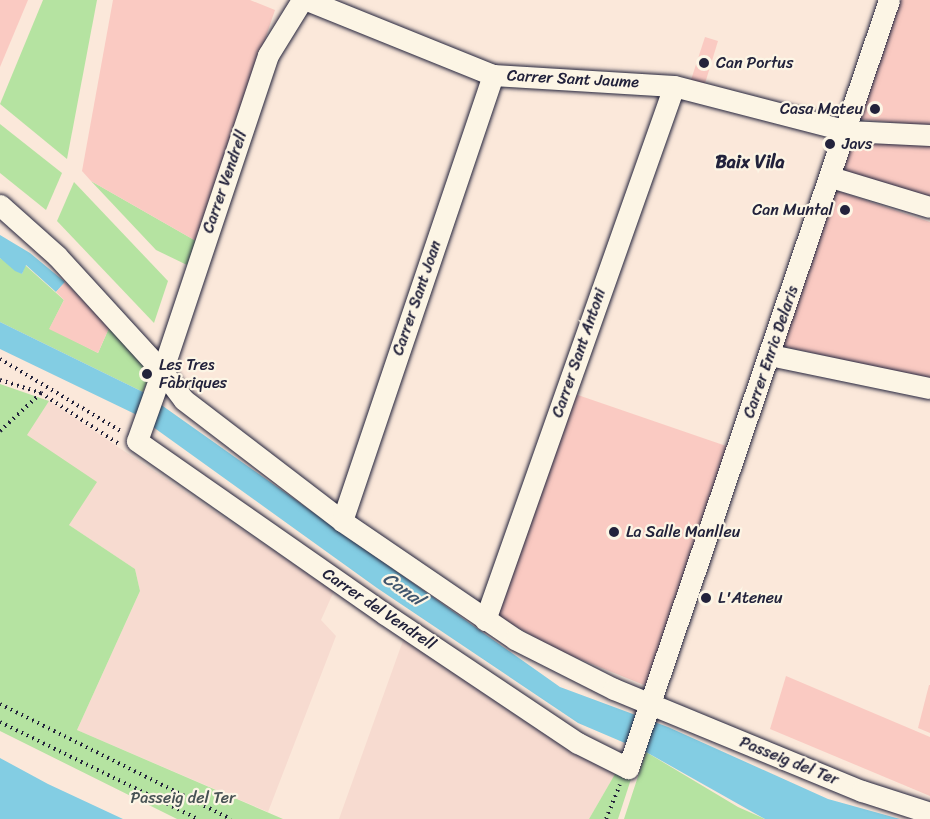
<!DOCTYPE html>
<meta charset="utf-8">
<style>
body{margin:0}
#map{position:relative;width:930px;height:819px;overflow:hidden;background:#fbe8da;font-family:Sriracha,sans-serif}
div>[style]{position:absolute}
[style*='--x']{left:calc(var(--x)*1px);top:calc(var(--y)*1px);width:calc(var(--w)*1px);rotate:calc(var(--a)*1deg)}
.built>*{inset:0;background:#f7dbd0}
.green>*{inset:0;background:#b5e3a1}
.water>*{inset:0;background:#83cde3}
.building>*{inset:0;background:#facac2}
.path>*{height:4px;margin-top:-2px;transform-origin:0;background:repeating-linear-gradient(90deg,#22223b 0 1.5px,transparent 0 6px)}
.roads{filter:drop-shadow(0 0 2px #22223b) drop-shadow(0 0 2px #22223b)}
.minor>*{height:21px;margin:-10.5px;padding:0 10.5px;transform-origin:10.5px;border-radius:10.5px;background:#fcf5e5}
.dots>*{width:16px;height:16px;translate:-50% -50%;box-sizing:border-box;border:3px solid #fcf5e5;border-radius:50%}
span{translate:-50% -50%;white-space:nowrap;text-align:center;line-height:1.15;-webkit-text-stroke:4.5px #fcf5e5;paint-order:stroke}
.poi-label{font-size:16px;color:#22223b}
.left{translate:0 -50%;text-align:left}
.right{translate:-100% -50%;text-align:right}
.street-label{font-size:16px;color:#22223b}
.park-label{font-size:16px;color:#475254}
.neighbourhood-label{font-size:18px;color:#22223b;font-weight:700}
.water-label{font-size:18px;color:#3f556d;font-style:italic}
</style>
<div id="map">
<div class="built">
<i style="clip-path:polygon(49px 401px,334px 591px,321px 620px,336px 636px,268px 812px,77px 730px,140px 591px,135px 569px,69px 525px,26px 435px)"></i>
<i style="clip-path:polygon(405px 635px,615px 774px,589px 819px,339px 819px)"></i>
</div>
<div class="green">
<i style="clip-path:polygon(43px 0,97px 0,67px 159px,0 104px)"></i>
<i style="clip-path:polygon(0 124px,62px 173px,46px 210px,0 173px)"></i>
<i style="clip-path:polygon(91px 181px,196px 241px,187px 265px,156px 250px)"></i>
<i style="clip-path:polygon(74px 182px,168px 281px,154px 323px,57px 221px)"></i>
<i style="clip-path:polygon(0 258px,22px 274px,25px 265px,64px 300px,50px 328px,98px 353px,109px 328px,151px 372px,143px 392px,0 322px)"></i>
<i style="clip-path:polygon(0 384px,49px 401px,27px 435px,97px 482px,69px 525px,135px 569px,140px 591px,77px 730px,283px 819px,177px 819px,0 731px)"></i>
<i style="clip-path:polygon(646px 752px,738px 807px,765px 819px,624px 819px)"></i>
<i style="clip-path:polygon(615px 774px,631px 779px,618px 819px,589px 819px)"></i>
</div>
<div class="water">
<i style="clip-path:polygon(0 235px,30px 253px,65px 282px,56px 292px,26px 265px,22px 274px,15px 271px,0 258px)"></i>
<i style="clip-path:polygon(0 322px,143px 392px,560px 687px,668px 727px,828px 799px,900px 819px,765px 819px,646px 752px,578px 723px,377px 588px,135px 414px,0 349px)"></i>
<i style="clip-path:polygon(0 758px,48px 784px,123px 819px,0 819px)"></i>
</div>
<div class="building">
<i style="clip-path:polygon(0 0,28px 0,0 67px)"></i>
<i style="clip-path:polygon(113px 0,250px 0,275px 10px,196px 241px,91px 181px,82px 171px)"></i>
<i style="clip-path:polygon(896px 0,930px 0,930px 126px,857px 119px)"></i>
<i style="clip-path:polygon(705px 37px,718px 41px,703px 90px,689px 86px)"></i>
<i style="clip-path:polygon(851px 136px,930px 142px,930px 202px,838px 174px)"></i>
<i style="clip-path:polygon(829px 188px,930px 222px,930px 380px,778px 345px)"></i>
<i style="clip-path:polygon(65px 282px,109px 328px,98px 353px,49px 329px,64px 300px,56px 292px)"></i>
<i style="clip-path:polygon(572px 393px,732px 448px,649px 687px,557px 650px,496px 615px)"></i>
<i style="clip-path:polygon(786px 676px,930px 737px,930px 796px,770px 729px)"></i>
<i style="clip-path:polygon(929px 685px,930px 685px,930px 733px,918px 728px)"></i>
</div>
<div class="path">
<i style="--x:0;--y:359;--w:141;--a:30.8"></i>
<i style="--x:0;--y:380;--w:43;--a:17.6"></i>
<i style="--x:41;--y:393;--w:93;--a:33.2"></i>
<i style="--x:0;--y:431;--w:56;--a:-42.8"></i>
<i style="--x:0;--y:704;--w:258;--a:26.5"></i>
<i style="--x:0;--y:722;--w:220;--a:26.1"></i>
<i style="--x:606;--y:819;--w:37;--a:-68"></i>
</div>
<div class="roads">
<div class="minor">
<i style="--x:302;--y:0;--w:65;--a:121.7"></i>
<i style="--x:268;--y:55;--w:333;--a:108.5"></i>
<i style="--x:162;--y:371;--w:36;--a:53"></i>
<i style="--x:184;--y:400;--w:199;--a:37.4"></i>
<i style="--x:342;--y:521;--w:209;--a:34.3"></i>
<i style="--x:515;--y:639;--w:111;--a:26.8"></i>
<i style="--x:614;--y:689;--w:268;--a:22.4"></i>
<i style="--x:862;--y:791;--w:71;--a:17.9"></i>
<i style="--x:307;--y:0;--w:201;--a:22"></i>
<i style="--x:493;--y:75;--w:181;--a:3.5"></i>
<i style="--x:674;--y:86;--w:180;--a:14.5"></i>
<i style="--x:848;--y:131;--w:82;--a:2.8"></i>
<i style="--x:831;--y:177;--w:103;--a:16.9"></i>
<i style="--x:0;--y:205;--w:76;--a:41.8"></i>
<i style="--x:57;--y:256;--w:156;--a:47.6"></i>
<i style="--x:162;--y:371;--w:74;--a:109.7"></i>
<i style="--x:137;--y:441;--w:302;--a:34.9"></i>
<i style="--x:385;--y:614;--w:232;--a:33.8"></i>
<i style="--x:578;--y:743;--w:56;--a:26.6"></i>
<i style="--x:628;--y:768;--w:811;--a:-71.23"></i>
<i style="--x:770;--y:355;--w:163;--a:11.7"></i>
<i style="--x:342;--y:521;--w:471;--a:-71.3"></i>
<i style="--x:485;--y:620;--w:566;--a:-70.51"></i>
</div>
</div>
<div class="dots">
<i style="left:704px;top:63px;background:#22223b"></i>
<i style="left:875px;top:109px;background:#22223b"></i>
<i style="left:830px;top:144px;background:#22223b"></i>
<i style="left:845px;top:210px;background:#22223b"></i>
<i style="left:147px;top:374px;background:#22223b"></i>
<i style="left:614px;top:532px;background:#22223b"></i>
<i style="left:706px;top:598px;background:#22223b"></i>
</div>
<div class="poi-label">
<span class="left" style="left:716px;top:63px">Can Portus</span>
<span class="right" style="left:863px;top:109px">Casa Mateu</span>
<span class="left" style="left:842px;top:144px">Javs</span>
<span class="right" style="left:833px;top:210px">Can Muntal</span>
<span class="left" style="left:159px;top:374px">Les Tres<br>Fàbriques</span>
<span class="left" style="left:626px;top:532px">La Salle Manlleu</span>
<span class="left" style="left:718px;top:598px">L'Ateneu</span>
</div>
<div class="street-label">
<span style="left:573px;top:79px;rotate:3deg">Carrer Sant Jaume</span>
<span style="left:225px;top:182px;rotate:-71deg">Carrer Vendrell</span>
<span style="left:417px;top:298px;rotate:-71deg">Carrer Sant Joan</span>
<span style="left:771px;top:352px;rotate:-71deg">Carrer Enric Delaris</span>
<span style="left:579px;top:353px;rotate:-71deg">Carrer Sant Antoni</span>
<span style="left:379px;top:609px;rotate:34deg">Carrer del Vendrell</span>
<span style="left:789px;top:761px;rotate:22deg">Passeig del Ter</span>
</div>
<div class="park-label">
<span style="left:183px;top:798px">Passeig del Ter</span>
</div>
<div class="neighbourhood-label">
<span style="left:750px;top:162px">Baix Vila</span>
</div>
<div class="water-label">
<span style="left:403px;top:589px;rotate:35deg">Canal</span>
</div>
</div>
